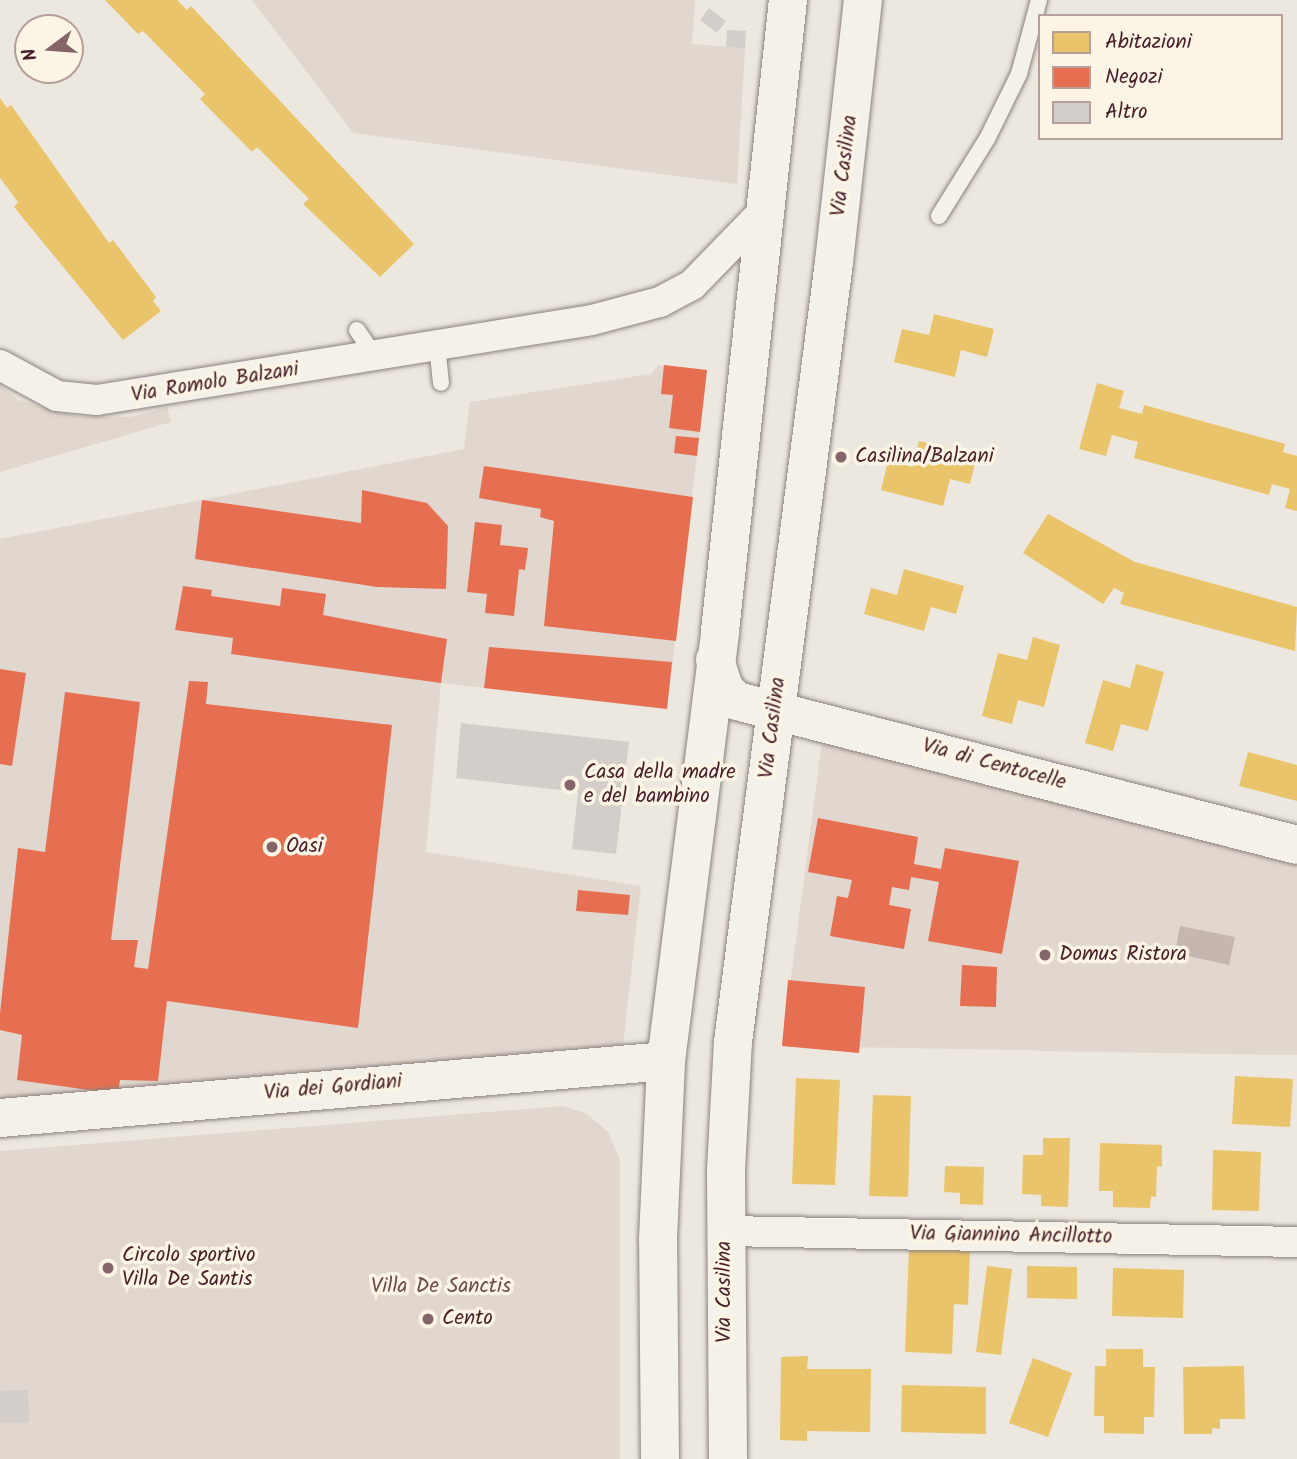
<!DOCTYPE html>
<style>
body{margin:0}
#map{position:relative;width:1297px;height:1459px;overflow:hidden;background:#ece7df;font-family:Kalam,sans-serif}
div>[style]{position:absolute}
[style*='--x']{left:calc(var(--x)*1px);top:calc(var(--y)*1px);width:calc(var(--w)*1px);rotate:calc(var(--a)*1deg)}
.built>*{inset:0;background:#e2d7ce}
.green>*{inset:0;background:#e1d7ce}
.water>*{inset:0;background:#c6b6b0}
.homes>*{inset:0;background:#e9c46a}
.shops>*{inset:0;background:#e76f51}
.building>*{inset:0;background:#d3cec9}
.roads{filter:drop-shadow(0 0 2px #8b817f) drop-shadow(0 0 2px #8b817f)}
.lane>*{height:16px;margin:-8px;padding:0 8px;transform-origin:8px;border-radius:8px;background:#f4f0ea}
.street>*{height:30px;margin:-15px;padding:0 15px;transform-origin:15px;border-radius:15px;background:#f4f0ea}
.secondary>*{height:38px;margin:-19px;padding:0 19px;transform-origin:19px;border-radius:19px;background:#f4f0ea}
.dots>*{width:19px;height:19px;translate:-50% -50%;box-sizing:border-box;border:4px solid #fcf5e5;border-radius:50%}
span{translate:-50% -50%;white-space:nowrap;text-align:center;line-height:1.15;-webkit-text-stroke:7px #fcf5e5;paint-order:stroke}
.street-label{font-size:21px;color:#4a1f2b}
.poi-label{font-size:21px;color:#4a1f2b}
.left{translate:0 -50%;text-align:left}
.park-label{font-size:21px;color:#6e4a50}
.legend{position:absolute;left:1038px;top:14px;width:245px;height:126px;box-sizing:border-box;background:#fcf5e5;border:2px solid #b59f9b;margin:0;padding:9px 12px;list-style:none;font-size:21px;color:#4a1f2b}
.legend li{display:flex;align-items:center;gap:14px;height:35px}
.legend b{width:35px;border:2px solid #b59f9b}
.north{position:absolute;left:14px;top:14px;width:70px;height:70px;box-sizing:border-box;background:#fcf5e5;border:2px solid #b59f9b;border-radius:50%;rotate:254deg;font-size:19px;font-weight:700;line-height:28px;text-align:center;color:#4a1f2b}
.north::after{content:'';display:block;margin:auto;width:24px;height:32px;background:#83656a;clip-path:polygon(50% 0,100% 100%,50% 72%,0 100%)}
</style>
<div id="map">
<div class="built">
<i style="clip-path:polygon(659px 365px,707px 370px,667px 709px,441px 683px,426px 852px,641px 886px,623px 1045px,0 1103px,0 539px,464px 449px,470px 402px,651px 374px)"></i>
<i style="clip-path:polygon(822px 742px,1297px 863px,1297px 1055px,782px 1046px)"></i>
</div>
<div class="green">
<i style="clip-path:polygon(252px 0,695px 0,692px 44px,745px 48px,737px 184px,353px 133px)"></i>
<i style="clip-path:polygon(0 385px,18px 400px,75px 416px,130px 417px,167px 407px,171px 422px,0 472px)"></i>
<i style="clip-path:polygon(1084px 838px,1297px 898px,1296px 1055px,1040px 1051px,1072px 917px)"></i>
<i style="clip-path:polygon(563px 1106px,587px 1114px,608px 1132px,620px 1160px,620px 1459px,0 1459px,0 1151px)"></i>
</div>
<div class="water">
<i style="clip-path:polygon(1180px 926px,1235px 937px,1229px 965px,1175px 953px)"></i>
</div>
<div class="homes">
<i style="clip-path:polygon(105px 0,177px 0,187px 10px,191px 6px,414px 244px,380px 277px,303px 204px,309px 199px,257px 147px,252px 152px,200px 99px,205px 94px,143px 31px,138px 34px)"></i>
<i style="clip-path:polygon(0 98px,7px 108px,11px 105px,109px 243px,113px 240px,156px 297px,153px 301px,161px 311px,123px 340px,14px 207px,18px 202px,0 178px)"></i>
<i style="clip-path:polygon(934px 314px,994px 329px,987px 357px,961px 350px,955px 377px,894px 362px,902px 329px,929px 335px)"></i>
<i style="clip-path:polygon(1097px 383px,1124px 391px,1119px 408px,1142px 414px,1144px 405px,1285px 444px,1283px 452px,1297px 456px,1297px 511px,1285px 508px,1290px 489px,1272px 484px,1269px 495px,1134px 458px,1138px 442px,1112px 435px,1106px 456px,1079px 449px)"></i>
<i style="clip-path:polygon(919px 441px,977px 455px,970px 484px,950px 479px,943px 506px,881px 490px,888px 461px,913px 467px)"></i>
<i style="clip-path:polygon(1048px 514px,1135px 562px,1297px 607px,1295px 651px,1120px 604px,1124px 593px,1114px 588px,1103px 604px,1023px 553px)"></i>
<i style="clip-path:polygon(904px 569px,964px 586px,956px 614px,931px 607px,924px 631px,864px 614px,871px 588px,897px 595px)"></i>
<i style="clip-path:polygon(1033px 637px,1060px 645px,1044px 707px,1018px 700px,1012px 724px,982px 716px,998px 653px,1027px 660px)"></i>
<i style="clip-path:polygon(1136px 664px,1164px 672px,1148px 731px,1121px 724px,1113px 751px,1085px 743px,1103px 680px,1130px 688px)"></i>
<i style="clip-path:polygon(1248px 752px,1297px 765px,1297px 801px,1239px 786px)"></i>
<i style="clip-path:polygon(1235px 1076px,1293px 1079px,1290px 1127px,1232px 1124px)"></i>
<i style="clip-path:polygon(796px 1078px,840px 1080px,835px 1185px,792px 1184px)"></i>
<i style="clip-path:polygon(873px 1095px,911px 1096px,908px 1197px,869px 1196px)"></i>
<i style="clip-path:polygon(1043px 1138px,1070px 1138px,1068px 1207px,1041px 1206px,1041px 1195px,1022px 1194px,1023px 1155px,1043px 1155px)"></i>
<i style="clip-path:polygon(1100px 1143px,1162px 1145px,1162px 1167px,1157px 1166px,1156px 1197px,1151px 1196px,1150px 1208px,1113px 1207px,1113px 1191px,1099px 1191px)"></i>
<i style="clip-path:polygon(1213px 1150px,1261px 1152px,1259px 1211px,1212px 1210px)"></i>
<i style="clip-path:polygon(945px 1166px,984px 1167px,983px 1205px,960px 1204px,960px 1193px,944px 1192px)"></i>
<i style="clip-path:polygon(909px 1247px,970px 1249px,968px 1305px,954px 1304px,952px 1354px,905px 1352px)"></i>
<i style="clip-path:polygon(987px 1266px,1012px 1269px,1001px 1355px,976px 1352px)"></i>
<i style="clip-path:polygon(1027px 1266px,1077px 1267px,1077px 1299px,1027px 1298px)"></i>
<i style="clip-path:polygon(1113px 1268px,1184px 1270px,1183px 1318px,1112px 1316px)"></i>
<i style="clip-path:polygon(1106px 1349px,1143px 1349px,1143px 1367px,1155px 1367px,1154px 1417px,1144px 1417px,1144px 1434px,1104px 1433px,1104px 1416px,1094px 1416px,1095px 1366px,1106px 1366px)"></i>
<i style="clip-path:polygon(808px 1356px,807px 1369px,871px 1369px,870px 1432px,807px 1431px,807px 1441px,780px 1440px,781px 1357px)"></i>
<i style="clip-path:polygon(1033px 1358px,1072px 1373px,1048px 1437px,1009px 1423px)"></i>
<i style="clip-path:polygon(1244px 1366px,1245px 1419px,1220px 1419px,1220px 1429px,1212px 1428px,1212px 1434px,1184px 1434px,1183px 1367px)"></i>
<i style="clip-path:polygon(902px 1385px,986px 1387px,986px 1434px,901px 1432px)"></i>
</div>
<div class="shops">
<i style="clip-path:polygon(664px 365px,707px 370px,700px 432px,669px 428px,673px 395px,661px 394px)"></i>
<i style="clip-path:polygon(676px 436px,699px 438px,697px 456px,674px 453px)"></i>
<i style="clip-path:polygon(484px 466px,693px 497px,676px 641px,544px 626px,554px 521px,540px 517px,541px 509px,479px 498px)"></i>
<i style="clip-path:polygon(362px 490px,427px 503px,448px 526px,446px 589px,377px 587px,195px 559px,202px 500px,361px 523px)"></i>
<i style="clip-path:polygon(475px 522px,502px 525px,500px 545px,528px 548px,525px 570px,519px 569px,514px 616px,485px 613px,487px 594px,467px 592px)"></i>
<i style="clip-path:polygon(183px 586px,212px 590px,211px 596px,280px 606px,282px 588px,326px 594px,323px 615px,447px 639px,441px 683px,231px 654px,233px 638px,175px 630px)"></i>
<i style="clip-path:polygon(489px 647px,672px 662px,667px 709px,484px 688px)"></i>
<i style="clip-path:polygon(0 669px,26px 673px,12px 766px,0 764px)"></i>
<i style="clip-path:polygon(189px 681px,208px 682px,206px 704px,392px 725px,358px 1028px,167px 1001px,158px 1081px,120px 1080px,118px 1094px,17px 1080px,22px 1035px,0 1030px,0 1013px,18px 848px,45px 852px,65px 692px,140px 702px,111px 940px,138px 940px,134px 967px,148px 969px)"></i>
<i style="clip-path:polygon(818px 818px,918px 837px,914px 864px,941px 869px,945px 848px,1019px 861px,1002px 954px,928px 941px,939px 882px,911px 877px,909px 890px,892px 887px,889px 905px,911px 909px,904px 949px,830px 936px,837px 896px,848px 898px,852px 880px,808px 872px)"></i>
<i style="clip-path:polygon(578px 890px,630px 895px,628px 915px,576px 911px)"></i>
<i style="clip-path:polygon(962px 965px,997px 967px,996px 1007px,960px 1006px)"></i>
<i style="clip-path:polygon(788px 980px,865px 987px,859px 1053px,782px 1046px)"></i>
</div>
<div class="building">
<i style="clip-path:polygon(709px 8px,726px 21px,717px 33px,700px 20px)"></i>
<i style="clip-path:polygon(727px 30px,746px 31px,745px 48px,726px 47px)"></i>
<i style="clip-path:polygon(461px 723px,629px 742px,616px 854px,572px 849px,578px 792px,456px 778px)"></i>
<i style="clip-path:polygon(28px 1390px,29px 1423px,0 1423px,0 1391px)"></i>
</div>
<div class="roads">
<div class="lane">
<i style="--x:939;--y:216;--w:91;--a:-58.1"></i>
<i style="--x:987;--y:139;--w:72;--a:-63.8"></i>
<i style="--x:1019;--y:74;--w:77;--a:-74.9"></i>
<i style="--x:357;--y:330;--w:32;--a:56"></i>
<i style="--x:437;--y:345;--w:38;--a:84"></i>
</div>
<div class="street">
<i style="--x:0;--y:365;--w:65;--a:28.5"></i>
<i style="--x:57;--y:396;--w:40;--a:5.7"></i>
<i style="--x:97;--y:400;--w:501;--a:-9.18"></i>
<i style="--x:592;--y:320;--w:70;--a:-14.8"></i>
<i style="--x:660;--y:302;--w:36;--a:-28"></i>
<i style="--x:692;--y:285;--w:106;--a:-45.8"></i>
<i style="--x:726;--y:1231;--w:571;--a:1.1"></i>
</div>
<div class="secondary">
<i style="--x:715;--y:660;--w:32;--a:72"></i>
<i style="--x:725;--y:690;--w:16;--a:43"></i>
<i style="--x:737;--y:701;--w:578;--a:14.42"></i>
<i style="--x:0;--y:1118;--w:668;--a:-4.89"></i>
<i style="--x:660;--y:1459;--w:220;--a:-90.5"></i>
<i style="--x:658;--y:1239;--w:178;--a:-87.4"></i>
<i style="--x:666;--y:1061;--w:433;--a:-82.8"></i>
<i style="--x:720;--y:631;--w:635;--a:-83.85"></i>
<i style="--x:728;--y:1459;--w:289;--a:-90.4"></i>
<i style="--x:726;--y:1170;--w:128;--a:-86.9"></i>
<i style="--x:733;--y:1042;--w:787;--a:-82.62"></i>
<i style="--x:834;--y:262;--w:264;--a:-83.7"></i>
</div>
</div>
<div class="dots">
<i style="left:841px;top:457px;background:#83656a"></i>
<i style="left:570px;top:785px;background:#83656a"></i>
<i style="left:272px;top:847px;background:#83656a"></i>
<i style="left:1045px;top:955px;background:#83656a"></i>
<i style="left:108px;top:1268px;background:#83656a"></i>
<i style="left:428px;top:1319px;background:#83656a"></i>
</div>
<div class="street-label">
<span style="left:845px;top:166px;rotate:-83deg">Via Casilina</span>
<span style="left:215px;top:383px;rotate:-9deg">Via Romolo Balzani</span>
<span style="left:773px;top:728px;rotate:-83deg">Via Casilina</span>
<span style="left:994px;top:765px;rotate:15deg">Via di Centocelle</span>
<span style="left:333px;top:1088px;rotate:-5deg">Via dei Gordiani</span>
<span style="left:1011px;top:1236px;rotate:1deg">Via Giannino Ancillotto</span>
<span style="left:725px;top:1292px;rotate:-90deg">Via Casilina</span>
</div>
<div class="poi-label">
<span class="left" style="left:855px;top:457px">Casilina/Balzani</span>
<span class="left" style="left:584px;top:785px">Casa della madre<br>e del bambino</span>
<span class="left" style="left:286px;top:847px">Oasi</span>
<span class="left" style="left:1059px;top:955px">Domus Ristora</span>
<span class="left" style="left:122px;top:1268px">Circolo sportivo<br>Villa De Santis</span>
<span class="left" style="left:442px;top:1319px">Cento</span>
</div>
<div class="park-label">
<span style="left:441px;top:1287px">Villa De Sanctis</span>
</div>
<ul class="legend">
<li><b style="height:19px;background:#e9c46a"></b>Abitazioni</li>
<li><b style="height:19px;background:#e76f51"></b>Negozi</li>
<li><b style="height:19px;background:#d3cec9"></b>Altro</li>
</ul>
<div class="north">N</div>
</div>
